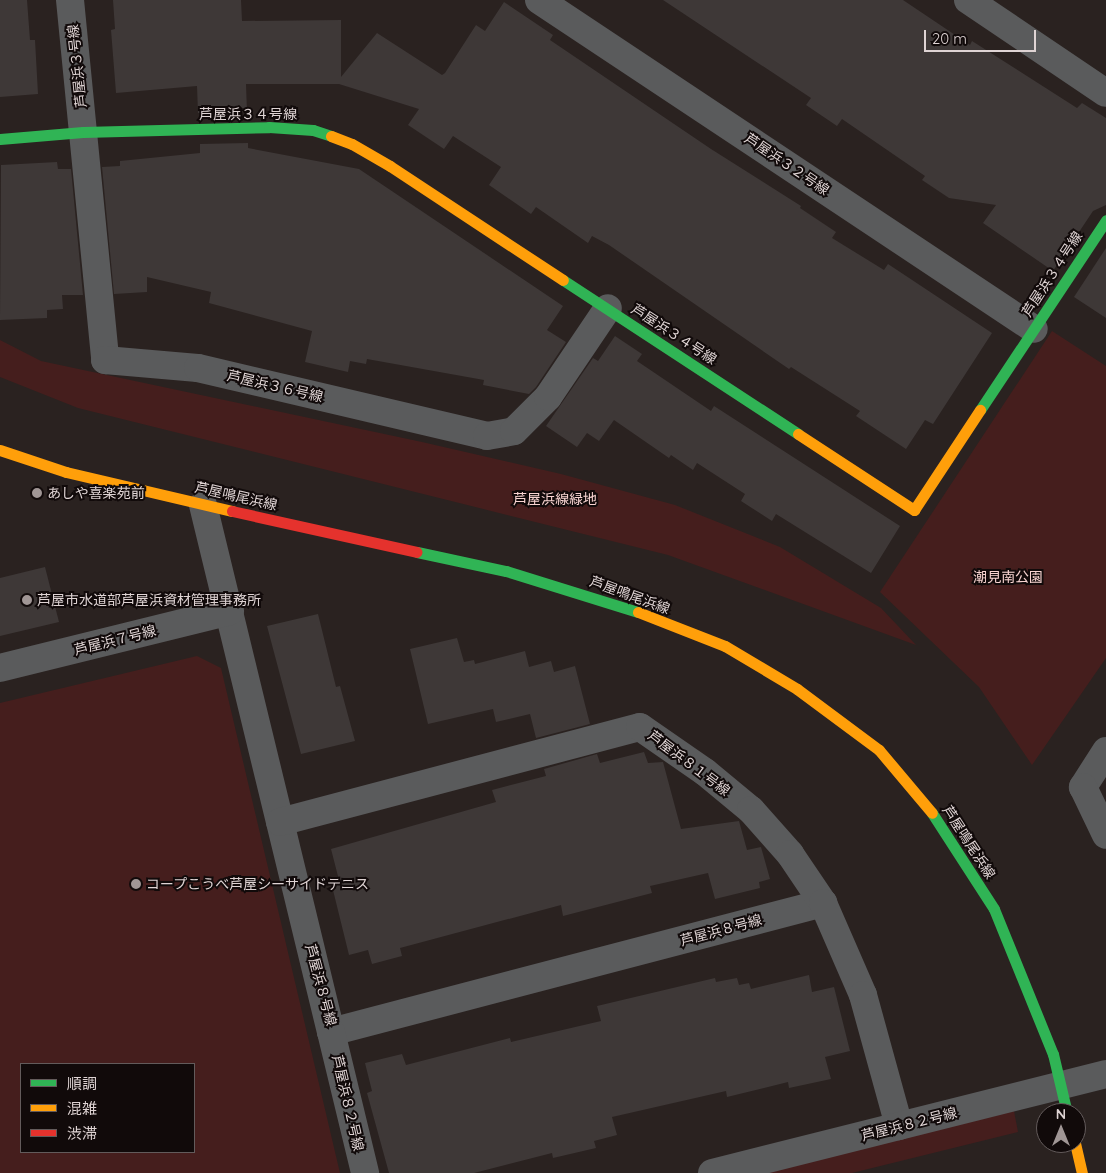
<!DOCTYPE html>
<meta charset="utf-8">
<style>
body{margin:0}
#map{position:relative;width:1106px;height:1173px;overflow:hidden;background:#2a2220;font-family:Quicksand,"Noto Sans JP",sans-serif}
div>[style]{position:absolute}
[style*='--x']{left:calc(var(--x)*1px);top:calc(var(--y)*1px);width:calc(var(--w)*1px);rotate:calc(var(--a)*1deg)}
.green>*{inset:0;background:#451e1d}
.building>*{inset:0;background:#3e3837}
.street>*{height:28px;margin:-14px;padding:0 14px;transform-origin:14px;border-radius:14px;background:#5a5b5c}
.fast>*{height:11px;margin:-5.5px;padding:0 5.5px;transform-origin:5.5px;border-radius:5.5px;background:#30b455}
.slow>*{height:11px;margin:-5.5px;padding:0 5.5px;transform-origin:5.5px;border-radius:5.5px;background:#ff9f0a}
.jam>*{height:11px;margin:-5.5px;padding:0 5.5px;transform-origin:5.5px;border-radius:5.5px;background:#e5322d}
.fast-bridge>*{height:11px;margin:-5.5px;padding:0 5.5px;transform-origin:5.5px;border-radius:5.5px;background:#30b455}
.dots>*{width:14px;height:14px;translate:-50% -50%;box-sizing:border-box;border:2px solid #110a0a;border-radius:50%}
span{translate:-50% -50%;white-space:nowrap;text-align:center;line-height:1.15;-webkit-text-stroke:4px #110a0a;paint-order:stroke}
.street-label{font-size:14px;color:#dfd4d4}
.poi-label{font-size:14px;color:#dfd4d4}
.left{translate:0 -50%;text-align:left}
.park-label{font-size:14px;color:#f8d4d1}
.legend{position:absolute;left:20px;top:1063px;width:175px;height:90px;box-sizing:border-box;background:#110a0a;border:1px solid #635b5b;margin:0;padding:6px 9px;list-style:none;font-size:15px;color:#dfd4d4}
.legend li{display:flex;align-items:center;gap:10px;height:25px}
.legend b{width:25px;border:1px solid #635b5b}
.north{position:absolute;left:1036px;top:1103px;width:50px;height:50px;box-sizing:border-box;background:#110a0a;border:1px solid #635b5b;border-radius:50%;rotate:0deg;font-size:14px;font-weight:700;line-height:20px;text-align:center;color:#dfd4d4}
.north::after{content:'';display:block;margin:auto;width:18px;height:22px;background:#a09695;clip-path:polygon(50% 0,100% 100%,50% 72%,0 100%)}
.scale{position:absolute;left:924px;top:30px;width:112px;height:22px;box-sizing:border-box;border:2px solid #dfd4d4;border-top:0;padding-left:6px;font-size:15px;line-height:18px;white-space:nowrap;color:#dfd4d4;-webkit-text-stroke:4px #110a0a;paint-order:stroke}
</style>
<div id="map">
<div class="green">
<i style="clip-path:polygon(1052px 331px,1106px 366px,1106px 658px,1032px 765px,979px 687px,880px 592px)"></i>
<i style="clip-path:polygon(0 340px,41px 361px,422px 442px,561px 474px,675px 505px,780px 547px,881px 608px,916px 645px,668px 555px,78px 408px,0 377px)"></i>
<i style="clip-path:polygon(evenodd,197px 656px,221px 668px,340px 1173px,0 1173px,0 703px,197px 656px,21px 1064px,194px 1064px,194px 1152px,21px 1152px,21px 1064px)"></i>
<i style="clip-path:polygon(1014px 1111px,1018px 1132px,852px 1173px,762px 1173px)"></i>
</div>
<div class="building">
<i style="clip-path:polygon(0 0,27px 0,30px 40px,35px 40px,38px 94px,0 97px)"></i>
<i style="clip-path:polygon(113px 0,241px 0,242px 21px,341px 20px,341px 77px,377px 33px,442px 75px,445px 73px,476px 25px,485px 31px,504px 2px,553px 35px,550px 40px,711px 149px,801px 206px,800px 208px,836px 232px,832px 238px,884px 270px,888px 264px,992px 333px,933px 424px,925px 420px,906px 449px,856px 416px,860px 411px,791px 367px,789px 369px,609px 245px,592px 236px,588px 243px,536px 207px,531px 214px,489px 185px,501px 167px,453px 136px,444px 149px,408px 125px,419px 109px,339px 84px,246px 84px,247px 112px,198px 113px,197px 86px,116px 93px,111px 30px,115px 29px)"></i>
<i style="clip-path:polygon(663px 0,903px 0,970px 45px,972px 41px,1077px 108px,1082px 103px,1106px 118px,1106px 205px,1093px 211px,1053px 271px,983px 223px,996px 205px,949px 198px,922px 180px,925px 176px,842px 119px,837px 126px,806px 105px,811px 98px)"></i>
<i style="clip-path:polygon(248px 143px,248px 148px,359px 169px,563px 306px,547px 330px,566px 342px,536px 387px,529px 394px,483px 385px,484px 380px,367px 359px,366px 364px,350px 361px,348px 372px,305px 362px,312px 331px,209px 303px,211px 292px,147px 277px,147px 292px,114px 294px,102px 167px,120px 166px,120px 161px,200px 153px,200px 144px)"></i>
<i style="clip-path:polygon(57px 162px,58px 169px,71px 169px,83px 295px,62px 295px,63px 309px,47px 310px,47px 318px,0 320px,1px 165px)"></i>
<i style="clip-path:polygon(1106px 248px,1106px 318px,1074px 297px)"></i>
<i style="clip-path:polygon(615px 336px,642px 354px,637px 361px,711px 411px,714px 406px,900px 526px,871px 573px,776px 514px,772px 521px,741px 501px,745px 494px,697px 463px,693px 470px,671px 455px,669px 458px,614px 420px,599px 441px,587px 433px,577px 447px,546px 426px,593px 358px,598px 361px)"></i>
<i style="clip-path:polygon(45px 567px,59px 622px,0 636px,0 578px)"></i>
<i style="clip-path:polygon(318px 614px,336px 687px,340px 686px,355px 741px,301px 754px,267px 626px)"></i>
<i style="clip-path:polygon(457px 638px,464px 662px,474px 660px,475px 664px,525px 651px,529px 667px,551px 661px,554px 672px,575px 666px,590px 724px,536px 738px,530px 714px,496px 722px,493px 709px,428px 724px,410px 649px)"></i>
<i style="clip-path:polygon(644px 752px,648px 763px,663px 762px,681px 829px,739px 821px,747px 850px,761px 847px,770px 879px,759px 882px,760px 888px,715px 899px,708px 873px,650px 886px,652px 893px,563px 916px,561px 905px,400px 948px,402px 956px,372px 964px,368px 950px,349px 955px,332px 886px,340px 884px,331px 849px,496px 802px,492px 790px,546px 776px,544px 769px,597px 754px,600px 763px)"></i>
<i style="clip-path:polygon(809px 975px,812px 992px,834px 987px,850px 1051px,825px 1057px,831px 1079px,789px 1088px,788px 1082px,727px 1097px,726px 1091px,612px 1117px,617px 1135px,594px 1141px,596px 1148px,553px 1158px,552px 1153px,474px 1173px,389px 1173px,367px 1093px,372px 1091px,365px 1063px,402px 1054px,406px 1065px,510px 1038px,511px 1042px,601px 1021px,597px 1006px,715px 978px,716px 982px,737px 978px,739px 985px,749px 983px,751px 989px)"></i>
</div>
<div class="street">
<i style="--x:70;--y:0;--w:362;--a:84.4"></i>
<i style="--x:105;--y:360;--w:93;--a:4.9"></i>
<i style="--x:198;--y:368;--w:297;--a:13.2"></i>
<i style="--x:487;--y:436;--w:27;--a:-10"></i>
<i style="--x:514;--y:431;--w:48;--a:-45"></i>
<i style="--x:548;--y:397;--w:107;--a:-56"></i>
<i style="--x:539;--y:0;--w:594;--a:33.61"></i>
<i style="--x:968;--y:0;--w:166;--a:34"></i>
<i style="--x:203;--y:505;--w:542;--a:76.35"></i>
<i style="--x:331;--y:1032;--w:509;--a:-14.69"></i>
<i style="--x:0;--y:668;--w:237;--a:-13.9"></i>
<i style="--x:1106;--y:751;--w:43;--a:122.6"></i>
<i style="--x:1083;--y:787;--w:53;--a:64.4"></i>
<i style="--x:280;--y:822;--w:372;--a:-14.8"></i>
<i style="--x:640;--y:727;--w:79;--a:34.7"></i>
<i style="--x:705;--y:772;--w:60;--a:39.6"></i>
<i style="--x:751;--y:810;--w:59;--a:48.4"></i>
<i style="--x:790;--y:854;--w:59;--a:56"></i>
<i style="--x:823;--y:903;--w:100;--a:66.5"></i>
<i style="--x:863;--y:995;--w:136;--a:74.6"></i>
<i style="--x:331;--y:1032;--w:145;--a:76.4"></i>
<i style="--x:712;--y:1173;--w:406;--a:-14.1"></i>
</div>
<div class="fast">
<i style="--x:0;--y:139;--w:83;--a:-4.8"></i>
<i style="--x:83;--y:132;--w:186;--a:-1.5"></i>
<i style="--x:269;--y:127;--w:44;--a:3.9"></i>
<i style="--x:313;--y:130;--w:19;--a:18"></i>
<i style="--x:563;--y:280;--w:281;--a:33.2"></i>
<i style="--x:980;--y:410;--w:228;--a:-56.4"></i>
<i style="--x:417;--y:552;--w:91;--a:12.1"></i>
<i style="--x:506;--y:571;--w:138;--a:17.3"></i>
<i style="--x:932;--y:813;--w:114;--a:57.1"></i>
<i style="--x:994;--y:909;--w:157;--a:67.9"></i>
</div>
<div class="slow">
<i style="--x:331;--y:136;--w:22;--a:21"></i>
<i style="--x:352;--y:144;--w:44;--a:30.1"></i>
<i style="--x:390;--y:166;--w:207;--a:33.4"></i>
<i style="--x:798;--y:434;--w:139;--a:33.2"></i>
<i style="--x:914;--y:510;--w:120;--a:-56.6"></i>
<i style="--x:0;--y:450;--w:70;--a:18.4"></i>
<i style="--x:66;--y:472;--w:171;--a:13.2"></i>
<i style="--x:638;--y:612;--w:93;--a:21.3"></i>
<i style="--x:725;--y:646;--w:84;--a:30.8"></i>
<i style="--x:797;--y:689;--w:102;--a:36.6"></i>
<i style="--x:879;--y:750;--w:82;--a:49.9"></i>
<i style="--x:1075;--y:1143;--w:31;--a:77"></i>
</div>
<div class="jam">
<i style="--x:232;--y:511;--w:189;--a:12.5"></i>
</div>
<div class="fast-bridge">
<i style="--x:1053;--y:1054;--w:61;--a:76.7"></i>
</div>
<div class="dots">
<i style="left:37px;top:493px;background:#a09695"></i>
<i style="left:27px;top:600px;background:#a09695"></i>
<i style="left:136px;top:884px;background:#a09695"></i>
</div>
<div class="street-label">
<span style="left:77px;top:66px;rotate:-96deg">芦屋浜３号線</span>
<span style="left:248px;top:114px">芦屋浜３４号線</span>
<span style="left:787px;top:164px;rotate:34deg">芦屋浜３２号線</span>
<span style="left:1052px;top:274px;rotate:-57deg">芦屋浜３４号線</span>
<span style="left:674px;top:334px;rotate:33deg">芦屋浜３４号線</span>
<span style="left:275px;top:386px;rotate:13deg">芦屋浜３６号線</span>
<span style="left:236px;top:496px;rotate:13deg">芦屋鳴尾浜線</span>
<span style="left:630px;top:595px;rotate:20deg">芦屋鳴尾浜線</span>
<span style="left:115px;top:640px;rotate:-14deg">芦屋浜７号線</span>
<span style="left:689px;top:763px;rotate:37deg">芦屋浜８１号線</span>
<span style="left:969px;top:842px;rotate:57deg">芦屋鳴尾浜線</span>
<span style="left:721px;top:930px;rotate:-15deg">芦屋浜８号線</span>
<span style="left:321px;top:985px;rotate:75deg">芦屋浜８号線</span>
<span style="left:348px;top:1103px;rotate:77deg">芦屋浜８２号線</span>
<span style="left:909px;top:1124px;rotate:-14deg">芦屋浜８２号線</span>
</div>
<div class="poi-label">
<span class="left" style="left:47px;top:493px">あしや喜楽苑前</span>
<span class="left" style="left:37px;top:600px">芦屋市水道部芦屋浜資材管理事務所</span>
<span class="left" style="left:146px;top:884px">コープこうべ芦屋シーサイドテニス</span>
</div>
<div class="park-label">
<span style="left:555px;top:499px">芦屋浜線緑地</span>
<span style="left:1008px;top:577px">潮見南公園</span>
</div>
<ul class="legend">
<li><b style="height:6px;background:#30b455"></b>順調</li>
<li><b style="height:6px;background:#ff9f0a"></b>混雑</li>
<li><b style="height:6px;background:#e5322d"></b>渋滞</li>
</ul>
<div class="north">N</div>
<div class="scale">20 m</div>
</div>
